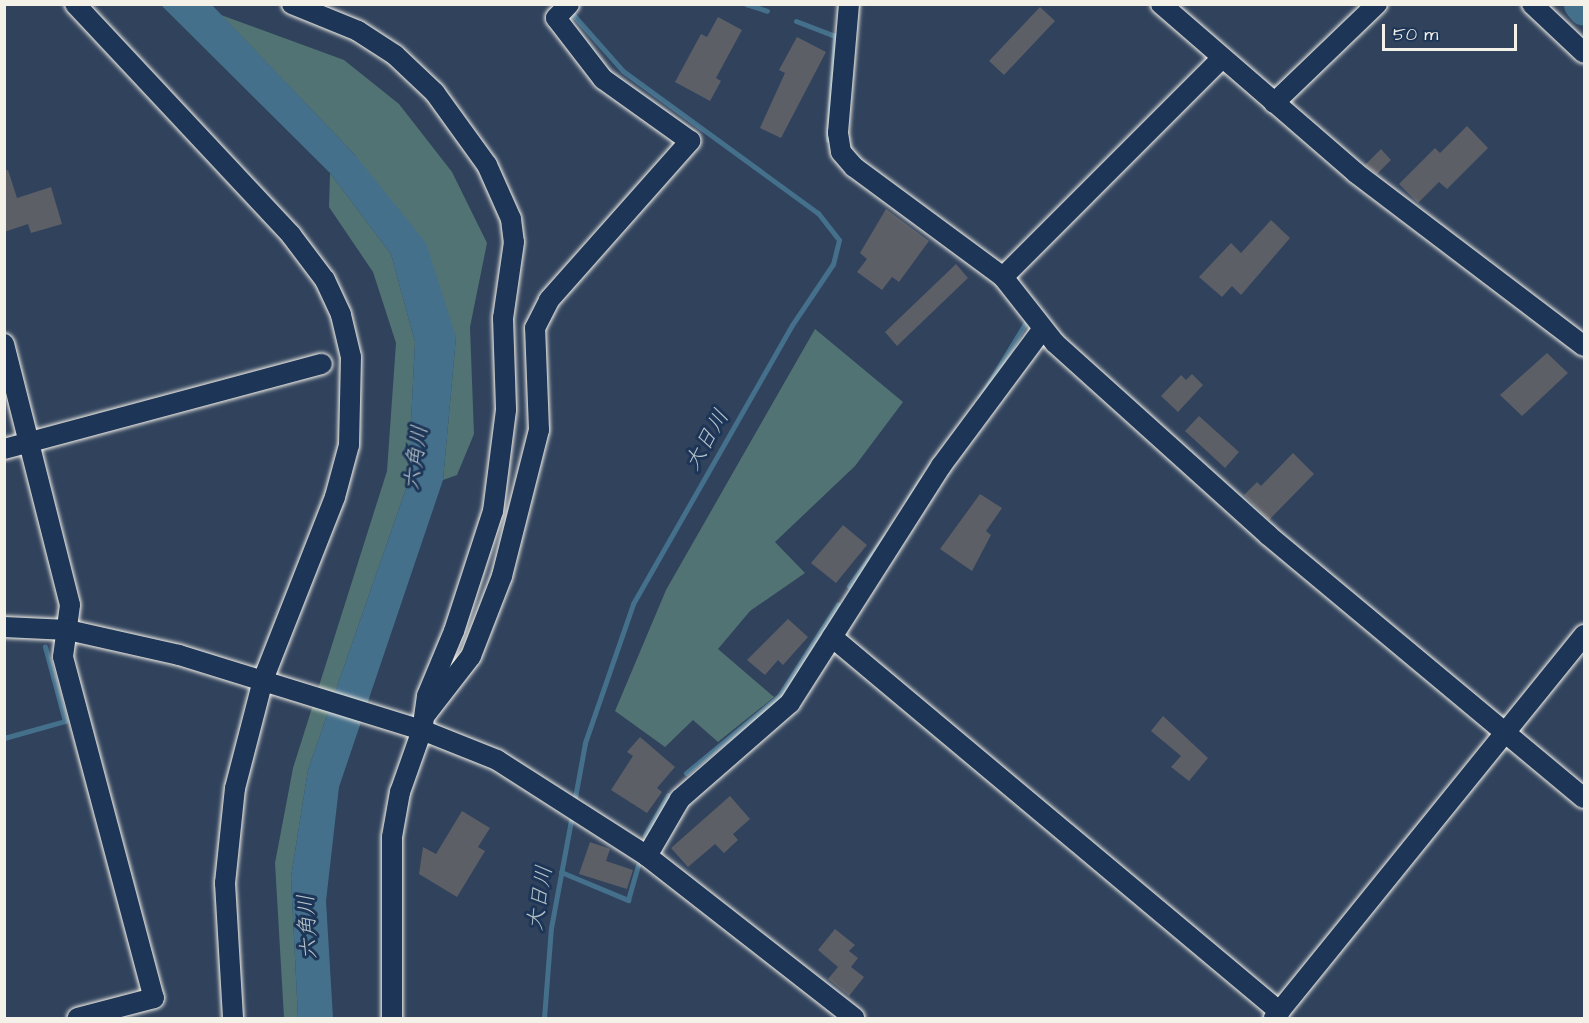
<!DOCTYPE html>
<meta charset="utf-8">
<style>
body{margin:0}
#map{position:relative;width:1589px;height:1023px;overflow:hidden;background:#30425c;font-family:"Architects Daughter","Klee One",sans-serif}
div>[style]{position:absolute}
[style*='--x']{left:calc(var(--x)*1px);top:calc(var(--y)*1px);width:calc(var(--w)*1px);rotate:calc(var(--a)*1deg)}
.green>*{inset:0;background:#517373}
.water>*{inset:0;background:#45708c}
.stream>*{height:5px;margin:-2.5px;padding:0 2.5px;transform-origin:2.5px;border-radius:2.5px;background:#45708c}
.river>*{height:33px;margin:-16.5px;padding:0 16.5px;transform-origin:16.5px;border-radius:16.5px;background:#45708c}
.building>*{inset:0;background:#5d5f67}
.roads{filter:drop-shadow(0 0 2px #f4f1e8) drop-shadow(0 0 2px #f4f1e8)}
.street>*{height:20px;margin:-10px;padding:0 10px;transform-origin:10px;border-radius:10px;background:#1d3557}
span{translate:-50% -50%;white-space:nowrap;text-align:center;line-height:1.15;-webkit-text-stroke:6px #1d3557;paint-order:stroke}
.water-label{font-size:22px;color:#b7c4c8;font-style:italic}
.frame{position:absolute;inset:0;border:6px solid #f4f1e8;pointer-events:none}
.scale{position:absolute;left:1382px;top:24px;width:135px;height:27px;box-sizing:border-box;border:3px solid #f4f1e8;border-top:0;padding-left:8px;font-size:18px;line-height:21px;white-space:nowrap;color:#f4f1e8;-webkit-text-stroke:4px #1d3557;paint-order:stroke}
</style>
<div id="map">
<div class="green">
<i style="clip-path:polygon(221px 15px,344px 60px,399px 104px,452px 172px,487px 243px,470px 327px,474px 434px,457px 475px,443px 480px,456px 337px,355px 155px)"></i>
<i style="clip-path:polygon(330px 173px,391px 254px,415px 342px,408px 483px,308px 770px,291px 877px,298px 1018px,284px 1018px,275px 863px,293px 768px,387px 471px,396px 343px,373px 272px,329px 207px)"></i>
<i style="clip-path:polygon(815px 329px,903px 402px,855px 466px,775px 542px,805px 573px,750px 611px,718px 649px,774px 697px,718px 742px,693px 720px,665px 747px,615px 711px,666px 590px)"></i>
</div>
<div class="water">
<i style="clip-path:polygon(161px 5px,212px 5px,355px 155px,426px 243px,456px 337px,443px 480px,339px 787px,326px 901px,333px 1018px,298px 1018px,291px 877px,308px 770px,408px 483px,415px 342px,391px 254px,330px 173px)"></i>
</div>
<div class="stream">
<i style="--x:746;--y:4;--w:22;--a:18"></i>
<i style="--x:569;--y:10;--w:81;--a:48.5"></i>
<i style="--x:623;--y:71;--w:241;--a:36.1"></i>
<i style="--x:818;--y:213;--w:34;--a:52"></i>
<i style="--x:839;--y:240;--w:25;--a:104"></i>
<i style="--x:833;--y:264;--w:73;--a:123.9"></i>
<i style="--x:792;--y:325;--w:321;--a:119.7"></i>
<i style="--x:633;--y:604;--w:147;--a:109.1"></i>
<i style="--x:585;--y:743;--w:61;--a:100.4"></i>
<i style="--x:796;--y:21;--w:42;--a:21"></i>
<i style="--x:835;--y:36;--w:104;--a:93.9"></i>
<i style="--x:980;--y:398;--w:95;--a:-58.8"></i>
<i style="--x:908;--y:500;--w:26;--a:-58"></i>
<i style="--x:849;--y:586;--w:62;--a:-54.2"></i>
<i style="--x:4;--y:738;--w:63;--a:-15.6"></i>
<i style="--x:65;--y:721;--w:77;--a:-105.1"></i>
<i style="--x:686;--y:773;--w:121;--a:-39.6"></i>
<i style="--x:779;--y:696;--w:109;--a:-57.3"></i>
<i style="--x:645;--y:835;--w:46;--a:-60.1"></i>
<i style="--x:561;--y:872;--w:73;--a:22.7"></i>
<i style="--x:628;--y:900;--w:36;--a:-74"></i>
<i style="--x:544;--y:1018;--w:90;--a:-85.6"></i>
<i style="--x:551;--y:928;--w:115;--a:-79.5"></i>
</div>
<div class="river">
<i style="--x:1580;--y:4;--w:6;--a:51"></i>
</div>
<div class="building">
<i style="clip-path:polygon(1040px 7px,1055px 21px,1004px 75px,989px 61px)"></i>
<i style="clip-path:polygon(718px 17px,742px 30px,716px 78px,721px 81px,710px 101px,675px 82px,701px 34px,707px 37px)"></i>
<i style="clip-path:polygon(797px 37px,826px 52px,781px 138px,760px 128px,785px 73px,779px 70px)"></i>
<i style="clip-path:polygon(1467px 126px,1488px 148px,1447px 189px,1439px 182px,1418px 203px,1399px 184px,1435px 148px,1440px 153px)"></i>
<i style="clip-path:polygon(1381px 149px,1391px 160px,1377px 174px,1365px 165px)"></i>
<i style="clip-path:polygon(8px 170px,17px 198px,51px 187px,62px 224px,31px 233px,28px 224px,4px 232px,4px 171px)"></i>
<i style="clip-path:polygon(886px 209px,929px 241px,899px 282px,892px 277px,882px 290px,857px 272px,867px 259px,860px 253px)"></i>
<i style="clip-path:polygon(1271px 220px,1290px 238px,1241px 295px,1232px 286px,1222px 297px,1199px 277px,1231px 243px,1241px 253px)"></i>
<i style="clip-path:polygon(956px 264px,968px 278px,897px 346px,885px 332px)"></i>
<i style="clip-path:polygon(1547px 353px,1568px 373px,1522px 416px,1500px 395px)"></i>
<i style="clip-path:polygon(1192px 374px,1203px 385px,1178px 412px,1161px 396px,1181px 375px,1186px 380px)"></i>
<i style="clip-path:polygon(1199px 416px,1239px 452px,1225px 468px,1185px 431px)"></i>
<i style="clip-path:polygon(1293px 453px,1314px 474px,1269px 520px,1244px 495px,1257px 482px,1261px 486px)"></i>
<i style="clip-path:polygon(980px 494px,1002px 508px,986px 531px,991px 535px,972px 571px,940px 549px)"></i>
<i style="clip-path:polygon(843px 525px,867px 545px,836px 583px,811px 563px)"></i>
<i style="clip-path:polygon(788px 619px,808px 637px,783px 665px,778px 660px,765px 675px,747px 660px)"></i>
<i style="clip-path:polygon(1163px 716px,1208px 758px,1189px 781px,1171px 767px,1181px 756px,1151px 731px)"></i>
<i style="clip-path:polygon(640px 737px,675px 767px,657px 788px,662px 792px,647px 813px,611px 790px,633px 756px,627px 752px)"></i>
<i style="clip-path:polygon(730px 796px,750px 819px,733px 834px,738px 840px,724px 853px,715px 844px,688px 867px,671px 848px)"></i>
<i style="clip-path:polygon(462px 811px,490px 828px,478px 847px,485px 851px,457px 897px,419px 874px,423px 847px,436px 854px)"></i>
<i style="clip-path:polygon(590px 842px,610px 849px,606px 861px,633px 870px,627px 889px,579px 874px)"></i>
<i style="clip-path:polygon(835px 929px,855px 945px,849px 951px,858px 958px,851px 967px,864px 977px,849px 996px,828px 979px,838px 967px,818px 950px)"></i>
</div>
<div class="roads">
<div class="street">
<i style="--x:75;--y:4;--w:316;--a:46.9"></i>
<i style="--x:291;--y:235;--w:56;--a:52.9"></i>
<i style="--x:325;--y:280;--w:38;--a:65"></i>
<i style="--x:341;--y:315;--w:43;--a:76.6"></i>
<i style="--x:351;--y:357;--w:88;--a:91.3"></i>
<i style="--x:349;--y:445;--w:54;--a:105.1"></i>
<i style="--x:335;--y:497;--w:197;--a:111.5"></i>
<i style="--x:263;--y:680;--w:112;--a:104.5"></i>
<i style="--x:235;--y:788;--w:96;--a:96"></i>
<i style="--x:225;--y:883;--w:135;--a:86.6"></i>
<i style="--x:292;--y:4;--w:71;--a:22.2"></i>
<i style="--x:358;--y:31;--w:44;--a:33"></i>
<i style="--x:395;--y:55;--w:55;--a:43.5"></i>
<i style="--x:435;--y:93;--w:89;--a:54.2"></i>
<i style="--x:487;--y:165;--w:59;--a:66"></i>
<i style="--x:511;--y:219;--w:23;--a:83"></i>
<i style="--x:514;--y:242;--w:77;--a:98.2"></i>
<i style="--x:503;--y:318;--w:92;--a:88.1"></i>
<i style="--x:506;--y:410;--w:102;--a:97.3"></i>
<i style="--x:493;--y:511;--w:126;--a:108"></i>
<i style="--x:454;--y:631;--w:70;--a:112.6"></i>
<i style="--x:427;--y:696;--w:34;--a:98"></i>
<i style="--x:422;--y:730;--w:66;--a:109.5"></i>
<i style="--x:400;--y:792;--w:46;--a:100.1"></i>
<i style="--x:392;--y:837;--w:181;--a:90"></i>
<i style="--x:849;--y:4;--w:129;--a:94.9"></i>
<i style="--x:838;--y:133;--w:19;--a:81"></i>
<i style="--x:841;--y:152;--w:20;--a:49"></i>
<i style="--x:854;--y:167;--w:185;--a:36.4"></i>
<i style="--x:1003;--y:277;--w:84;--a:51.8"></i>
<i style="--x:1055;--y:343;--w:287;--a:42"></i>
<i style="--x:1268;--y:535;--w:411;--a:39.8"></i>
<i style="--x:1161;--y:4;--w:258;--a:40.9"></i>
<i style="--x:1356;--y:173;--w:286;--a:37.2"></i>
<i style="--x:1532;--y:4;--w:71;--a:43.3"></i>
<i style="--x:1274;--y:103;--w:143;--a:-43.9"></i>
<i style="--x:1003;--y:277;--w:308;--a:-45"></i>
<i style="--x:4;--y:344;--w:269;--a:75.8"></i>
<i style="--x:70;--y:605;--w:52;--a:97.7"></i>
<i style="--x:63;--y:657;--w:353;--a:75.1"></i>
<i style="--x:154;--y:998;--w:79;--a:165.3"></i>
<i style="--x:4;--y:449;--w:329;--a:-15"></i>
<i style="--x:4;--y:627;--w:64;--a:2.7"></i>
<i style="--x:68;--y:630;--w:114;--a:12.7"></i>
<i style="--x:179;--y:655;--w:254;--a:17.2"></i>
<i style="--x:422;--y:730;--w:81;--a:21.8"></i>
<i style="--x:497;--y:760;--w:178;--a:32.6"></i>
<i style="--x:647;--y:856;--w:263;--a:38"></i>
<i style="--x:832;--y:637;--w:584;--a:39.93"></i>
<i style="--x:426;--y:714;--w:73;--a:-52.2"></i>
<i style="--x:471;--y:656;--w:86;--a:-68.8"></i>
<i style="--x:502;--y:576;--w:151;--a:-75.8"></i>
<i style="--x:539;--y:430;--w:102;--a:-92.2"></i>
<i style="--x:535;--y:328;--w:31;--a:-63"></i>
<i style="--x:549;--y:300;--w:213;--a:-48.4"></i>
<i style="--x:690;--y:141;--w:107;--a:-144.5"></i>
<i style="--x:603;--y:79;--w:77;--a:-127.6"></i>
<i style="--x:556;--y:18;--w:19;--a:-47"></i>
<i style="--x:647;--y:856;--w:66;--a:-59.9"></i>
<i style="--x:680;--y:799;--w:146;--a:-41.1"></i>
<i style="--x:790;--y:703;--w:281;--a:-57.5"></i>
<i style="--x:941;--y:466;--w:169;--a:-53.4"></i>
<i style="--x:1274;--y:1018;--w:493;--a:-51"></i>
</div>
</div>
<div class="water-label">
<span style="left:707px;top:440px;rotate:-60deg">大日川</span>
<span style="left:416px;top:458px;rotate:-82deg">六角川</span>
<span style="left:540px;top:898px;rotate:-81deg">大日川</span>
<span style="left:308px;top:927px;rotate:-93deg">六角川</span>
</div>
<div class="frame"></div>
<div class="scale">50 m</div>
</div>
